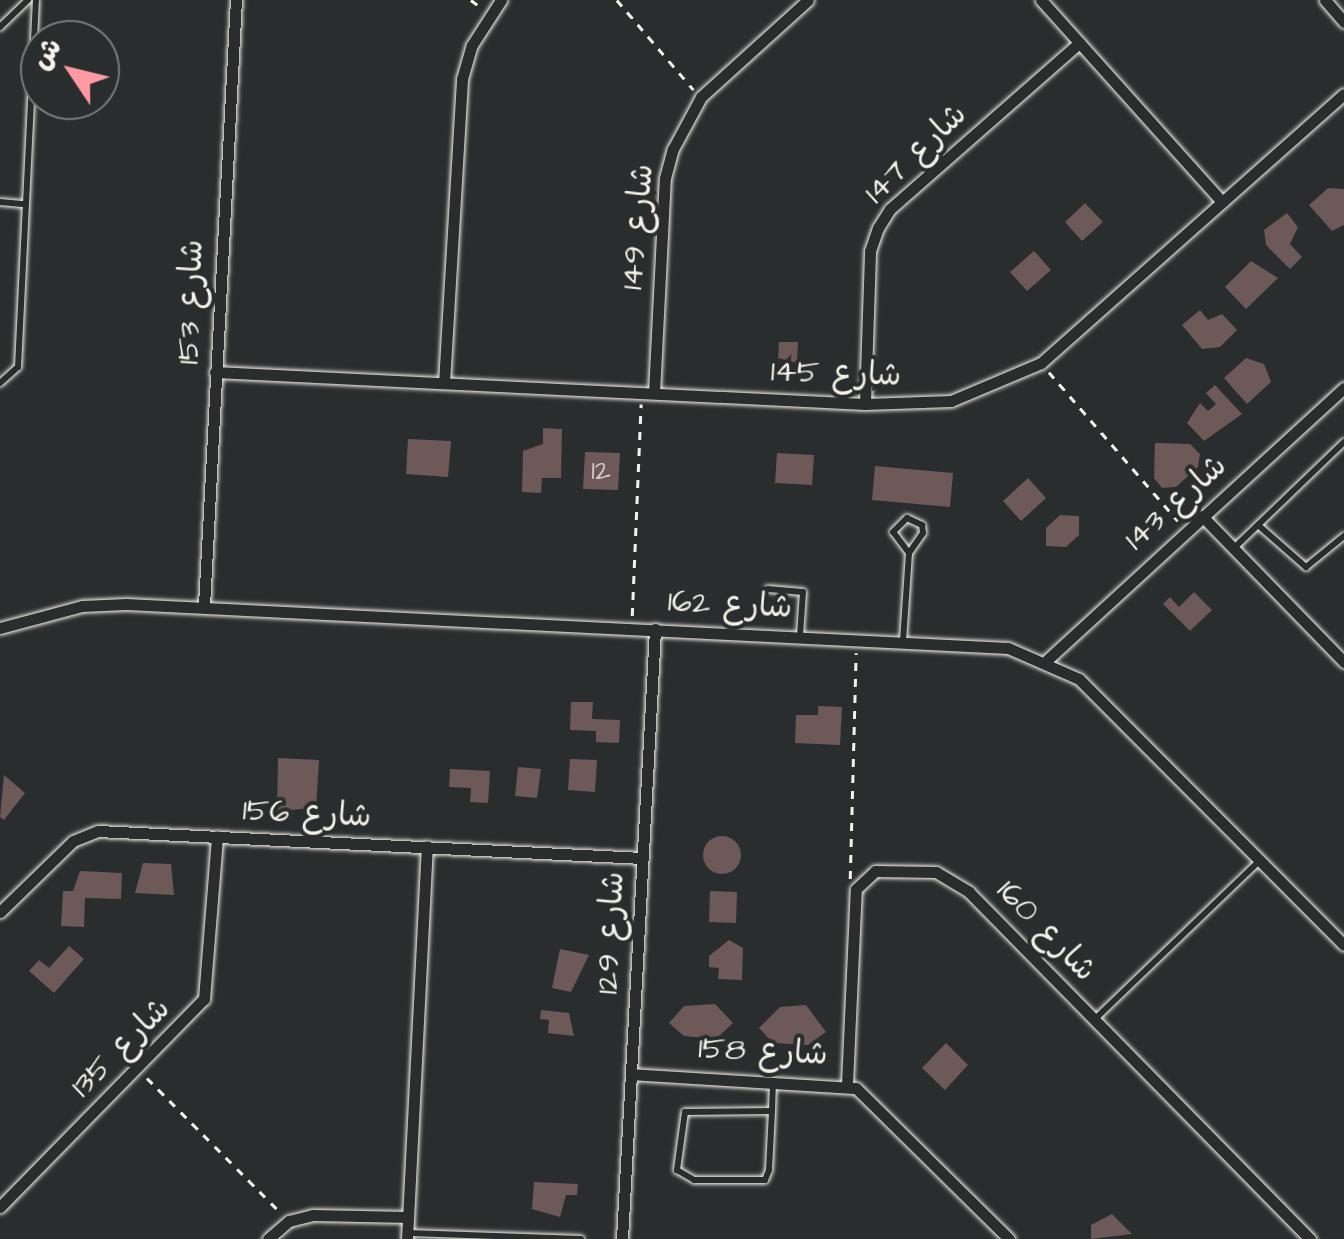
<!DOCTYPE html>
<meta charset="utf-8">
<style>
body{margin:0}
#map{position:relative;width:1344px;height:1239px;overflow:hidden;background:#2a2d2e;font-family:"Architects Daughter","Playpen Sans Arabic",sans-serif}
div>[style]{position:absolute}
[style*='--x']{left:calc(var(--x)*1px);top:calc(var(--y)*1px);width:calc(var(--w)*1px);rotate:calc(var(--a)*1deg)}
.building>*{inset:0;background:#6c5958}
.round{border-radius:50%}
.path>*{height:2.5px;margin-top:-1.25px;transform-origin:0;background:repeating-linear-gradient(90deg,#f4f1e8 0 8px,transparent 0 16px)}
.roads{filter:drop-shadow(0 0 2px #f4f1e8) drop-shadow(0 0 2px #f4f1e8)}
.lane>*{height:6px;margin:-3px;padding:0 3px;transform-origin:3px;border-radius:3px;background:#2a2d2e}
.street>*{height:11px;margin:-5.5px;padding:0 5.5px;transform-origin:5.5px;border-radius:5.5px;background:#2a2d2e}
span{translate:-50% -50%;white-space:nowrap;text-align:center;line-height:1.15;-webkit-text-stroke:8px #2a2d2e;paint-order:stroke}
.number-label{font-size:28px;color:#d2cbc4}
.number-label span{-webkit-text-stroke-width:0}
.street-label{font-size:32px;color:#f4f1e8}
.north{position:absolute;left:20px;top:20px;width:100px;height:100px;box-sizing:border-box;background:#2a2d2e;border:2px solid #7b7b78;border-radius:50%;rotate:305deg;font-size:28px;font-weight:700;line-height:40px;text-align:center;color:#f4f1e8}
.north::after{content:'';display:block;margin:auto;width:35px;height:45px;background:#ff9aa2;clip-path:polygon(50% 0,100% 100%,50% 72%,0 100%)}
</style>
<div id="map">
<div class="building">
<i style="clip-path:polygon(1328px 188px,1344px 189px,1344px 225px,1332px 231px,1309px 205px)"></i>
<i style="clip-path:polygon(1085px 203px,1103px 222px,1082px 241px,1065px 222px)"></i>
<i style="clip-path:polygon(1287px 213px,1298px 227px,1290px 244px,1302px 257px,1290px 269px,1266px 245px,1264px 230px)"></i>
<i style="clip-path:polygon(1034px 251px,1051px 270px,1027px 291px,1010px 272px)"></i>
<i style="clip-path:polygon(1251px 261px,1278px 278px,1246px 309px,1225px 287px)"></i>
<i style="clip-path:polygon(1200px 310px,1208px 320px,1222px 314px,1237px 330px,1220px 347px,1202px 349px,1182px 325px)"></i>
<i style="clip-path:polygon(779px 342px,798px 342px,797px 363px,778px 358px)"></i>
<i style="clip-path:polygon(1246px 358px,1264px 364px,1271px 382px,1247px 404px,1224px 378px)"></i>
<i style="clip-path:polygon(1215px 385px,1242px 414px,1204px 441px,1187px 423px,1200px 403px,1208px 411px,1216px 404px,1206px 393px)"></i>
<i style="clip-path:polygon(543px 428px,562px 429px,561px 478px,542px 478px,541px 493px,522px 492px,523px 451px,543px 444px)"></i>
<i style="clip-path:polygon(408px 439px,451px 441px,448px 477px,406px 474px)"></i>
<i style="clip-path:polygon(1155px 443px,1190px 444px,1200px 454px,1198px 467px,1176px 487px,1162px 488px,1154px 478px)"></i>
<i style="clip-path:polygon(585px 452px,620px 453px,618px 490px,583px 489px)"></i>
<i style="clip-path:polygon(777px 453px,814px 455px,812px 485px,775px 483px)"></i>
<i style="clip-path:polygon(875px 466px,953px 473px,950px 507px,872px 500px)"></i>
<i style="clip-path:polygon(1028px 478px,1046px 498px,1021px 521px,1003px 501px)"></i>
<i style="clip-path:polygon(1060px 515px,1079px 516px,1079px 535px,1066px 547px,1046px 546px,1046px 528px)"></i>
<i style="clip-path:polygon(1194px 592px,1212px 610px,1190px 631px,1163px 604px,1170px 597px,1179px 607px)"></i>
<i style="clip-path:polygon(571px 702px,593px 702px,592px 719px,620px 720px,619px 743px,596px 742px,596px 731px,570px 730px)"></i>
<i style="clip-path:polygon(818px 706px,842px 707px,840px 745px,795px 743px,796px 715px,818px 715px)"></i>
<i style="clip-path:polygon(278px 758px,319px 760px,316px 808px,277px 811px)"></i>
<i style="clip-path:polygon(570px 759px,597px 760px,595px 792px,568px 790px)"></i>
<i style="clip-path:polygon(518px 767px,541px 769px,537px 798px,515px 796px)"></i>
<i style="clip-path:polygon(450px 769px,490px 771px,488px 803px,470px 802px,471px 788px,449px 787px)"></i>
<i style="clip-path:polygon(4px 775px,25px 793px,4px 820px,0 817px)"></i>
<i class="round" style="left:703px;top:836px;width:38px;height:38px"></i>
<i style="clip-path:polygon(143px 863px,171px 864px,174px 895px,135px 893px)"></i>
<i style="clip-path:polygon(80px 871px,122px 873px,121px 899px,85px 898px,84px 927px,61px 926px,63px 891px,73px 891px)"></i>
<i style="clip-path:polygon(710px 891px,737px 892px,736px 923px,709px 922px)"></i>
<i style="clip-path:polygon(729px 940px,743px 948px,742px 980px,718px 979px,719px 968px,709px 967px,709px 956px)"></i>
<i style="clip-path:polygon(69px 946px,84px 959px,54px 993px,29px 971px,39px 960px,49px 968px)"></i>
<i style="clip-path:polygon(560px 949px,589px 955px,571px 992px,552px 988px)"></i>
<i style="clip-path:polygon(715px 1004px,733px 1023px,716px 1039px,684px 1036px,669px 1023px,684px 1006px)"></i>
<i style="clip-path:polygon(806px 1005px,826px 1032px,808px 1045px,773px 1043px,759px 1028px,780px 1007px)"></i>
<i style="clip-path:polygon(541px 1010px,569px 1013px,574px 1036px,548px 1033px,549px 1020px,540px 1019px)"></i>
<i style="clip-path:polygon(946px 1043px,968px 1065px,945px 1090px,922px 1068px)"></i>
<i style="clip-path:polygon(534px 1182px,578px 1184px,577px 1195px,566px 1195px,560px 1217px,532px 1209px)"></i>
<i style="clip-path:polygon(1112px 1214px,1132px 1234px,1091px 1239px,1091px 1225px)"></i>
</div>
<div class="path">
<i style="--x:471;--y:0;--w:14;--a:36"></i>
<i style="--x:617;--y:0;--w:118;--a:49.5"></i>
<i style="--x:1049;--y:372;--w:197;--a:49.1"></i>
<i style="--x:632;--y:616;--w:212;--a:-87.6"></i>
<i style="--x:850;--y:879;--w:226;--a:-88.5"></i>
<i style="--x:147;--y:1078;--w:187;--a:45.2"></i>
</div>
<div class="roads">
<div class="lane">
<i style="--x:0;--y:27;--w:39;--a:-44"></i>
<i style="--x:0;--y:202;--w:25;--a:5"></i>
<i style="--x:0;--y:383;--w:24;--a:-42"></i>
<i style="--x:18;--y:367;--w:367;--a:-87.2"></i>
<i style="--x:1258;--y:525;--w:64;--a:41.2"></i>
<i style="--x:1306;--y:567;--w:49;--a:-39.2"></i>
<i style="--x:1234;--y:548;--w:153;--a:-43.9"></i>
<i style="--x:768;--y:589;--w:35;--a:5"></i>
<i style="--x:803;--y:592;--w:44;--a:93.9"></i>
<i style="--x:903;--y:641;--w:88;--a:-86.1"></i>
<i style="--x:909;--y:553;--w:26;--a:-127"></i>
<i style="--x:893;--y:532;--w:20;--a:-45"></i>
<i style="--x:907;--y:518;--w:17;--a:25"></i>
<i style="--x:922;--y:525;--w:8;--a:83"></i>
<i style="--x:923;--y:533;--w:24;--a:125"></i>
<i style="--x:1095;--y:1019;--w:228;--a:-43.9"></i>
<i style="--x:772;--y:1111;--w:87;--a:179.3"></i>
<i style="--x:685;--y:1112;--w:59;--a:97.9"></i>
<i style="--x:677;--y:1170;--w:20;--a:30"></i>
<i style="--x:694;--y:1180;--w:71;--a:0"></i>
<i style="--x:765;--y:1180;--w:11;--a:-68"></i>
<i style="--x:769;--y:1170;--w:59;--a:-87.1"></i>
<i style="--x:772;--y:1111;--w:30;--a:-88"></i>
<i style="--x:409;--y:1233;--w:172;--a:2"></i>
</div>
<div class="street">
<i style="--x:1041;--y:0;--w:271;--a:48.1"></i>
<i style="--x:1325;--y:0;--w:29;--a:49"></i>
<i style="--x:215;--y:372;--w:651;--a:2.82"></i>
<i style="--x:865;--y:404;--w:86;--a:-2"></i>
<i style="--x:951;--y:401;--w:98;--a:-22.9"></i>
<i style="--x:1041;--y:363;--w:405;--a:-41.6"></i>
<i style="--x:444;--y:383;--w:305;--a:-86.6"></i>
<i style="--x:462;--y:79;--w:35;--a:-74"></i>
<i style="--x:472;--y:45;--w:54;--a:-57.2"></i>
<i style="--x:654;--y:393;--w:215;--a:-87.1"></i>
<i style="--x:665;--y:178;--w:30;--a:-75"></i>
<i style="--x:673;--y:149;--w:59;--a:-61.7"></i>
<i style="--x:701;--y:97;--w:144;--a:-42.2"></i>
<i style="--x:865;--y:404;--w:153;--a:-88.1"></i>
<i style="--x:870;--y:251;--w:24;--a:-71"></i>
<i style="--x:878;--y:228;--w:22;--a:-58"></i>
<i style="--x:890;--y:209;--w:252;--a:-41.3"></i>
<i style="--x:1202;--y:516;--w:204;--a:45.8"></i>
<i style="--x:204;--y:606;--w:607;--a:-86.98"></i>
<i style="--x:0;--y:628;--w:85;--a:-15"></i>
<i style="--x:82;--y:606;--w:44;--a:-2.6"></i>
<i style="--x:126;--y:604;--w:883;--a:2.86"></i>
<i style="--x:1008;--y:648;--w:77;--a:23.6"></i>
<i style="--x:1079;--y:679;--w:375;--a:45.1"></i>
<i style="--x:1047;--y:660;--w:403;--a:-42.5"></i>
<i style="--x:0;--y:912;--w:102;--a:-44.2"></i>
<i style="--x:73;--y:841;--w:27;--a:-22"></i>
<i style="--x:98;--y:831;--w:545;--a:2.84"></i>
<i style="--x:631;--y:1074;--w:225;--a:3.6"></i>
<i style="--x:856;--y:1088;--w:215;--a:44.6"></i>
<i style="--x:847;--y:1084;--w:195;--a:-87.4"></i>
<i style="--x:856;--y:889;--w:26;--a:-43"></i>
<i style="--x:875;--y:871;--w:61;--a:0.9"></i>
<i style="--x:936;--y:872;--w:39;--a:31"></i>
<i style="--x:969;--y:892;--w:487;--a:45.5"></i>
<i style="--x:0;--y:1207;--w:291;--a:-45.6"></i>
<i style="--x:204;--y:999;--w:163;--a:-85.4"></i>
<i style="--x:268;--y:1239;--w:28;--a:-41"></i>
<i style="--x:289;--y:1221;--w:25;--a:-14"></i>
<i style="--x:313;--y:1215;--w:95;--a:1.2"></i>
<i style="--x:407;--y:1239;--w:393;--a:-87.1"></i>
<i style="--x:622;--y:1239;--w:611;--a:-86.9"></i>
</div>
</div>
<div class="number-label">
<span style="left:601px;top:471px">12</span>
</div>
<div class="street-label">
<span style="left:916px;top:154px;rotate:-44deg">شارع 147</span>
<span style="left:638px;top:227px;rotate:-85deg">شارع 149</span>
<span style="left:191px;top:302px;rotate:-88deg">شارع 153</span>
<span style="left:836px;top:374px;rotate:2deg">شارع 145</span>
<span style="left:1176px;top:503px;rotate:-42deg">شارع 143</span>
<span style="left:730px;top:605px;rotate:3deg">شارع 162</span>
<span style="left:307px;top:814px;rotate:3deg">شارع 156</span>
<span style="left:1046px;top:931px;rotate:46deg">شارع 160</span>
<span style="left:611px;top:933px;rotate:-87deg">شارع 129</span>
<span style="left:121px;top:1048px;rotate:-45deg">شارع 135</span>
<span style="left:763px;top:1052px;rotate:3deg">شارع 158</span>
</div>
<div class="north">ش</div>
</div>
